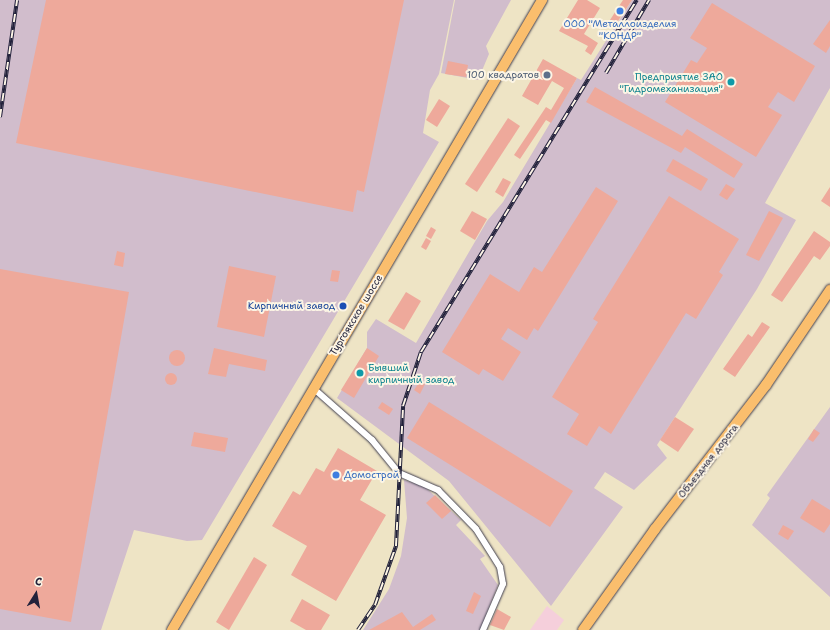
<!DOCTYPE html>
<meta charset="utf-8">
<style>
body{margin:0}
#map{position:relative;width:830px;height:630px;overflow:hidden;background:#eee4c5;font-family:"Shantell Sans",sans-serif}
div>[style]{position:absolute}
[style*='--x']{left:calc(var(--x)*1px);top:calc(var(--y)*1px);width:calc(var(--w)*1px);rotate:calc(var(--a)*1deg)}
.built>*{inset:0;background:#f5cfdb}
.industrial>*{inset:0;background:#d1bdcc}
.building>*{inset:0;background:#eea99b}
.round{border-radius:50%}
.roads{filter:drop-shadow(0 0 1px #413f50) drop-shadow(0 0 1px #413f50)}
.minor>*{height:6px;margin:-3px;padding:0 3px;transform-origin:3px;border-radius:3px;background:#fff}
.primary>*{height:10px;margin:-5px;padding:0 5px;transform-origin:5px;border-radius:5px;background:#fabe6d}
.rail>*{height:4px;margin-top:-2px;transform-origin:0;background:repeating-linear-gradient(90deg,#fcf5e5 0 8px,#22223b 0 16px);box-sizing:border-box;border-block:1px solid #22223b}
.dots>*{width:11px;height:11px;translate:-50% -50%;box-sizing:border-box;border:2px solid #fcf5e5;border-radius:50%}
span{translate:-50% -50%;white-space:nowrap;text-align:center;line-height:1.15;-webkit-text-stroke:4px #fcf5e5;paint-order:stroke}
.shop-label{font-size:10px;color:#366cbe}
.left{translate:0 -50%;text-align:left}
.service-label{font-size:10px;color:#4e5e75}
.right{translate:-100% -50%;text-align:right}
.culture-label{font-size:10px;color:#0d838f}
.transit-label{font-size:10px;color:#164399}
.street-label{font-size:10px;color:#22223b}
.north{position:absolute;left:16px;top:574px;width:40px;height:40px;-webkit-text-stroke:3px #fcf5e5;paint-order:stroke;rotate:11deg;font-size:11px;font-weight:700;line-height:16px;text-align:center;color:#22223b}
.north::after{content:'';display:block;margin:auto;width:14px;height:18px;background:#22223b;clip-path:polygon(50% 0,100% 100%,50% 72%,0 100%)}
</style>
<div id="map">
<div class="built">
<i style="clip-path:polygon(547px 606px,564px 620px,557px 630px,530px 630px)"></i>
</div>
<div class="industrial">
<i style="clip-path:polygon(0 0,454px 0,439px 74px,430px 90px,423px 133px,439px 142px,202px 540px,187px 541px,134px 530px,101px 630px,0 630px)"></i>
<i style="clip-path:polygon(455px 0,511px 0,486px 46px,489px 54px,478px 80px,441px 73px)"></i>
<i style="clip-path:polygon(632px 0,830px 0,830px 88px,765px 203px,796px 220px,757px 289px,657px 445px,667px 458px,634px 490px,605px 472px,594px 488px,623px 507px,551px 606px,449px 481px,337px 398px,367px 348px,367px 332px,376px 319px,416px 343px,487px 221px,503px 202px,577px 78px,581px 80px)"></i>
<i style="clip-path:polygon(830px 407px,830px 597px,752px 525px,770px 498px,767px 495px)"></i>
<i style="clip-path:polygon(404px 480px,425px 487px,461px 520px,456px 525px,485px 556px,480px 559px,498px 585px,480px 630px,363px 630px,389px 589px,401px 556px,407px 518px)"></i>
</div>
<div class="building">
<i style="clip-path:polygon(46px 0,404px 0,364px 192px,357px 190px,353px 212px,16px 143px)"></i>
<i style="clip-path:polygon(578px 0,587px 0,600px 8px,584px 34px,598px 43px,591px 55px,585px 51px,588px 46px,559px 31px)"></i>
<i style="clip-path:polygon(623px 0,632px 0,614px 27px,608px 23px)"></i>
<i style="clip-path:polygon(712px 3px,815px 66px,794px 102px,778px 92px,768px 107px,782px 115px,756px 157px,665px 102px,691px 60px,697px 63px,707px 48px,690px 38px)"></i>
<i style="clip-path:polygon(830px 20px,830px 46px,826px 53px,813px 44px)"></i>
<i style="clip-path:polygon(543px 59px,577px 78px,551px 123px,546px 120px,520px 159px,514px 155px,546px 107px,551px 110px,564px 88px,552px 81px,538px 105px,522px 96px)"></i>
<i style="clip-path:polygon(448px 61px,468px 65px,466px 77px,445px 74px)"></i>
<i style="clip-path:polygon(595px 87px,682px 136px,687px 129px,743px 164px,734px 178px,685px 147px,681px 153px,586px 102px)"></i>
<i style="clip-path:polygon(439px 99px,450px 106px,437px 127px,426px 120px)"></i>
<i style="clip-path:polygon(508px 118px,520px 126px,477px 192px,465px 184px)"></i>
<i style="clip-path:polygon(673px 159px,708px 179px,701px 191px,666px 171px)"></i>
<i style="clip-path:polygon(503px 178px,511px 182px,503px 197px,495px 192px)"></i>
<i style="clip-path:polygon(726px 184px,735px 189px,727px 200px,719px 195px)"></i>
<i style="clip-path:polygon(596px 187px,618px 201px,538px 331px,534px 328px,527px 340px,508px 328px,501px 339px,521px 352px,503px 381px,483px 369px,479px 375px,442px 352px,490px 274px,519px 292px,534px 267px,542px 272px)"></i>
<i style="clip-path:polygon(830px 187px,830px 207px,821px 201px)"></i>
<i style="clip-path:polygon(669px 196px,739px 239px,719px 272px,723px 275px,696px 319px,686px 313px,611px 434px,599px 426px,587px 446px,567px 434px,579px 414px,552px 397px,598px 322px,593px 319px)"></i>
<i style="clip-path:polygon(472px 211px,487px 219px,475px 240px,460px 231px)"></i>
<i style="clip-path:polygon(769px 211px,783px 218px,759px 261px,746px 255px)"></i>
<i style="clip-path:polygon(431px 227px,436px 230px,431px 239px,426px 236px)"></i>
<i style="clip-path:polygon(814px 231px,830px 242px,830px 246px,820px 260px,814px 256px,782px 302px,771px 295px)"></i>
<i style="clip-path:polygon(426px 238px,431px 241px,426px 250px,421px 247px)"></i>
<i style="clip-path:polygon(117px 251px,125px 253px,123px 267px,114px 265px)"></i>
<i style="clip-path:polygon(229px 266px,276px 276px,264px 337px,217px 327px)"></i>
<i style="clip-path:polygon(0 269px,129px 292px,71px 622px,0 609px)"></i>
<i style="clip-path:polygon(332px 270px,340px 271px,338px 282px,330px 281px)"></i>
<i style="clip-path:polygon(406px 292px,421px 301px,404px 330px,388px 321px)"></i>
<i style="clip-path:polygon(762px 322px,770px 327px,735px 377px,723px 369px,748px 334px,752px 337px)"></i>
<i style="clip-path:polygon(214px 348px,267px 360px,265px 371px,229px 364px,226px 377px,208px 374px)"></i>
<i style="clip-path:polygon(367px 348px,379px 356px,354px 398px,341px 390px)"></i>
<i class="round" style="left:169px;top:350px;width:16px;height:16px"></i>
<i class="round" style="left:165px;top:373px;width:12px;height:12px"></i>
<i style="clip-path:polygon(420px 381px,425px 384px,420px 394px,414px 390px)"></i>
<i style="clip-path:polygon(382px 402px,393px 409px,389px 415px,378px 408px)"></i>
<i style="clip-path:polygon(429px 402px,573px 491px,550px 527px,407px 438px)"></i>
<i style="clip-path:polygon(675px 417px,694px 429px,678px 452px,660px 440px)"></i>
<i style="clip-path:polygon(814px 429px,820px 433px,813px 442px,808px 439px)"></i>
<i style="clip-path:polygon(194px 432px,228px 438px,225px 452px,191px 446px)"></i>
<i style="clip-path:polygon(338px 448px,377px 471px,360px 500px,386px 515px,336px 601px,291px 575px,307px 546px,272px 526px,293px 491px,300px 495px,316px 468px,324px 472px)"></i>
<i style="clip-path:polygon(435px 495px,451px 511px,442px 519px,426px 503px)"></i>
<i style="clip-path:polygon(812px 499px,830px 510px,830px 524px,824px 533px,800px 518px)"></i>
<i style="clip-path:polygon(783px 525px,794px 531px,788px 540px,778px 534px)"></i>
<i style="clip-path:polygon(254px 557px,267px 565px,229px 630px,216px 622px)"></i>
<i style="clip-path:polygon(474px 592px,481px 596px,473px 614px,466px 611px)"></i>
<i style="clip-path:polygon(302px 599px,330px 615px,321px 630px,306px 630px,290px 621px)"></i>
<i style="clip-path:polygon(497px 609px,511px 617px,504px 630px,490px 625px)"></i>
<i style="clip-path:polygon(402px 612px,413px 627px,432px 614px,436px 620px,420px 630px,369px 630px)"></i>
</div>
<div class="roads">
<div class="minor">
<i style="--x:313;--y:388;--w:79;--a:41.4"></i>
<i style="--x:372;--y:440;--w:43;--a:50.7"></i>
<i style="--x:399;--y:473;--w:43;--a:23.6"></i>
<i style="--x:438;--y:490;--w:54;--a:45.7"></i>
<i style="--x:476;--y:529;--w:45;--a:57.7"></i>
<i style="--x:500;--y:567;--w:17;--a:80"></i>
<i style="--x:503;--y:584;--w:50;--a:113.5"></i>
</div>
<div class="primary">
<i style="--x:172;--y:630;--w:731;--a:-59.57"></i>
<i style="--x:583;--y:630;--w:124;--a:-54.5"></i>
<i style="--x:655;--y:529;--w:182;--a:-52.4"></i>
<i style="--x:766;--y:385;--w:115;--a:-56"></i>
</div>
</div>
<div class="rail">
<i style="--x:606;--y:73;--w:85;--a:-59.5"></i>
<i style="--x:0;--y:117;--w:118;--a:-81.7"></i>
<i style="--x:358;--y:630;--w:30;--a:-56"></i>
<i style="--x:375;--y:605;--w:63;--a:-70.4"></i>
<i style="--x:396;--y:546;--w:140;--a:-87.1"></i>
<i style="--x:403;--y:406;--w:57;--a:-71.6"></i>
<i style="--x:421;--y:352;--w:413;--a:-58.5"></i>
</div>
<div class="dots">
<i style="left:620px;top:11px;background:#3f7fe0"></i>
<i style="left:547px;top:75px;background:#5c6f8a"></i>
<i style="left:731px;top:82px;background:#0f9aa8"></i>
<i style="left:343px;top:306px;background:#1a4fb4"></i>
<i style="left:360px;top:373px;background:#0f9aa8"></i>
<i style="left:336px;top:475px;background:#3f7fe0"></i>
</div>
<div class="shop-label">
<span style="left:620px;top:29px">ООО "Металлоизделия<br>"КОНДР"</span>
<span class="left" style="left:344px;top:475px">Домострой</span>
</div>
<div class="service-label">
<span class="right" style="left:539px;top:75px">100 квадратов</span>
</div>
<div class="culture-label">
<span class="right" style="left:723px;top:82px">Предприятие ЗАО<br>"Гидромеханизация"</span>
<span class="left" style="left:368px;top:373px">Бывший<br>кирпичный завод</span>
</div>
<div class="transit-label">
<span class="right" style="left:335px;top:306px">Кирпичный завод</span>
</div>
<div class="street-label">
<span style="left:356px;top:315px;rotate:-59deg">Тургоякское шоссе</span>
<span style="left:708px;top:461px;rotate:-52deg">Объездная дорога</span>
</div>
<div class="north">С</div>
</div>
